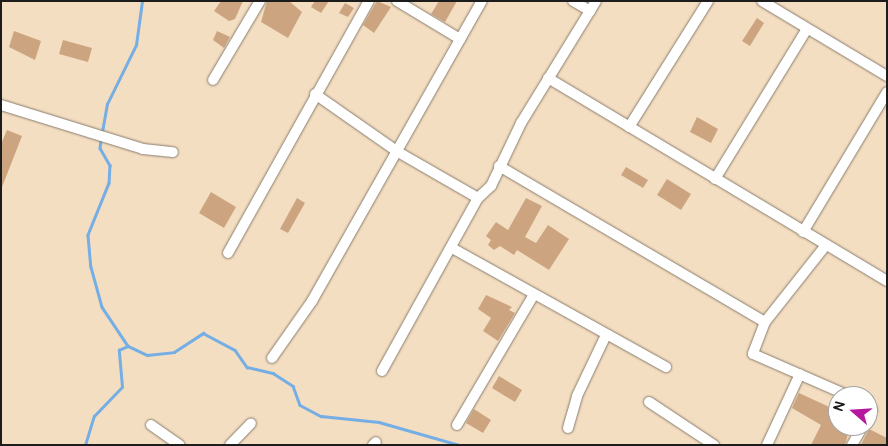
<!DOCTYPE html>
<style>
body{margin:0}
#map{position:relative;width:888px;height:446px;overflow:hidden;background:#f4dec1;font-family:Pangolin,sans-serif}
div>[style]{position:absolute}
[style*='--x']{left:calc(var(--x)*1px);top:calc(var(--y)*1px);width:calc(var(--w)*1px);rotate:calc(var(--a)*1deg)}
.stream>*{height:2.5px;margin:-1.25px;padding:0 1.25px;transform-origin:1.25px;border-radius:1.25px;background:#75aee5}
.building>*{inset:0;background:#cca580}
.roads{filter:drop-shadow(0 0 1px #887d6e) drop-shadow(0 0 1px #887d6e)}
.street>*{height:10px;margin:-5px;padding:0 5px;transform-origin:5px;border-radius:5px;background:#fff}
span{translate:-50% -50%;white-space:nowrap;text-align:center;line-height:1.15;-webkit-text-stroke:4px #fff;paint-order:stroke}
.frame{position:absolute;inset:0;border:2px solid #1c1c1c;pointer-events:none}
.north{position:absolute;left:828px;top:386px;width:50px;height:50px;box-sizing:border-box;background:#fff;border:1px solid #a4a4a4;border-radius:50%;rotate:289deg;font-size:14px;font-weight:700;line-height:20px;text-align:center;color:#1c1c1c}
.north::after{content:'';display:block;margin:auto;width:18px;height:22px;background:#b5179e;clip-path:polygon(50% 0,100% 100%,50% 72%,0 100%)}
</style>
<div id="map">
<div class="stream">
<i style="--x:102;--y:132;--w:28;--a:-80"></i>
<i style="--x:107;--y:104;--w:66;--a:-63.8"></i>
<i style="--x:136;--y:45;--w:44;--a:-82.2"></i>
<i style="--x:101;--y:140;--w:8;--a:97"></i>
<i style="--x:100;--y:148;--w:20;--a:60"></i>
<i style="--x:110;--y:165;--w:18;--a:93"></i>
<i style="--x:109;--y:183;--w:56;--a:112"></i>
<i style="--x:88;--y:235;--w:32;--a:85"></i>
<i style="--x:91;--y:267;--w:41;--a:74.6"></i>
<i style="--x:102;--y:307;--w:47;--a:56.3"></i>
<i style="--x:85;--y:445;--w:30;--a:-73"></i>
<i style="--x:94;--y:416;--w:40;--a:-46"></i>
<i style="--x:122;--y:387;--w:37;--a:-95"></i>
<i style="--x:119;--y:350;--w:10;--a:-24"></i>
<i style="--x:128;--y:346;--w:21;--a:25"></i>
<i style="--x:147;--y:355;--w:27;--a:-6"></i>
<i style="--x:174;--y:352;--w:35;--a:-33"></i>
<i style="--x:203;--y:333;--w:36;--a:28"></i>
<i style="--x:235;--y:350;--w:21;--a:55"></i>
<i style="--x:247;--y:367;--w:27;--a:13"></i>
<i style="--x:273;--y:373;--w:24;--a:33"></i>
<i style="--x:293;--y:386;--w:20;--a:70"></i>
<i style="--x:300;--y:405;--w:24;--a:28"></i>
<i style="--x:321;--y:416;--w:58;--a:5.9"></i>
<i style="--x:379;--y:422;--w:83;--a:16"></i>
</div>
<div class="building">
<i style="clip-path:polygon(221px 1px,243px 1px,235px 19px,229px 21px,214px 11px)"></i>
<i style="clip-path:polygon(267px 1px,289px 1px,302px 12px,288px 38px,261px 22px)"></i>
<i style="clip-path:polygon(315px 1px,329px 1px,321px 13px,311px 7px)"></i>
<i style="clip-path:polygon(377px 1px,391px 7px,374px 33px,363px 25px)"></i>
<i style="clip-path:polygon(439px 1px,457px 1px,445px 22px,431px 14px)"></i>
<i style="clip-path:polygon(345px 3px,354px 8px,348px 17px,339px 13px)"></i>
<i style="clip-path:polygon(757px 18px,764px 23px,750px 46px,742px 41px)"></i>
<i style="clip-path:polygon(14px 31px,41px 41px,35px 60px,9px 47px)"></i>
<i style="clip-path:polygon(217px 31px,230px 37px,224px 48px,213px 40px)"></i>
<i style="clip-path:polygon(63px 40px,92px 48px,88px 62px,59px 54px)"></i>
<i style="clip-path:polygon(697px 117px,718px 129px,711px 143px,690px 132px)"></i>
<i style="clip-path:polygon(7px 130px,22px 136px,2px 187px,1px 144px)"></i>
<i style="clip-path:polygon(626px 167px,648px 180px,643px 188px,621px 175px)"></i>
<i style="clip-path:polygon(667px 179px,691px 194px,681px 210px,657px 195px)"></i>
<i style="clip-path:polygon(211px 192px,236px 207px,224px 228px,199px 213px)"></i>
<i style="clip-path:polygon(297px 198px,305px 203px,288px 233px,280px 229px)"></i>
<i style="clip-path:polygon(526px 198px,542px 206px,525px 237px,536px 243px,548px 225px,569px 239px,549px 270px,517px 250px,514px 255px,500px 246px,494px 250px,488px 245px,491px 240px,486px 236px,496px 222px,508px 230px)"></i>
<i style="clip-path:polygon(486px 295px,512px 307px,509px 310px,515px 313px,498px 341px,483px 331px,491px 318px,478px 309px)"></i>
<i style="clip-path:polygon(499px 376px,522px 390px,515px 402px,492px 388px)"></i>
<i style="clip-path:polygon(799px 393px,838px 411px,838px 426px,850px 426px,845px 445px,811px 445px,821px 425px,792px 408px)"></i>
<i style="clip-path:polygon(474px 409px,491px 420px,483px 433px,466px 423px)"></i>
<i style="clip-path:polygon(869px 429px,887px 438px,887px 445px,861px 445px)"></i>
</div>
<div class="roads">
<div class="street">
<i style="--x:397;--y:1;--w:74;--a:31.1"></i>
<i style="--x:573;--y:1;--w:20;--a:30"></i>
<i style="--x:762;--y:1;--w:146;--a:31"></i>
<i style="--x:548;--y:78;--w:395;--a:30.9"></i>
<i style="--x:213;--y:80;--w:92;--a:-59.3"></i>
<i style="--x:315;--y:94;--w:101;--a:34.9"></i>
<i style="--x:398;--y:152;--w:92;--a:29.9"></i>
<i style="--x:1;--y:105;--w:149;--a:17.2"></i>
<i style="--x:143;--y:149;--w:30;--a:6"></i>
<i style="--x:629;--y:127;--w:149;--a:-57.9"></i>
<i style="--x:499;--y:166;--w:308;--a:30.4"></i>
<i style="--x:715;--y:179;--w:176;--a:-58.5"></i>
<i style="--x:803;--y:232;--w:163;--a:-59"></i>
<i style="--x:826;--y:245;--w:98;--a:128.4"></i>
<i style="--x:765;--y:322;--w:34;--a:111"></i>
<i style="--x:753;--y:354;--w:105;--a:23.6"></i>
<i style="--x:452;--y:248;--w:245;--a:29.1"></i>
<i style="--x:228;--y:253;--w:289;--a:-60.8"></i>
<i style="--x:272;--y:358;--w:70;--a:-54.9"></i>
<i style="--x:312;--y:301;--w:345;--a:-60.5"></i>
<i style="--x:382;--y:371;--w:198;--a:-61"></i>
<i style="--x:478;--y:198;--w:18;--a:-43"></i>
<i style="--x:491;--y:186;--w:70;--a:-64.5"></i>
<i style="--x:521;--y:123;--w:143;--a:-58.4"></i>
<i style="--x:649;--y:402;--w:78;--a:33.5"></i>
<i style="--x:868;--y:405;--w:6;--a:51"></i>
<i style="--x:872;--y:410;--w:8;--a:120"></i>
<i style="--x:151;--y:425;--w:35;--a:35"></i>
<i style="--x:457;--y:425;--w:150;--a:-59.5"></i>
<i style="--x:568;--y:428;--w:33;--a:-74"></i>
<i style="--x:577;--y:396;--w:68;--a:-64.6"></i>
<i style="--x:230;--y:445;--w:30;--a:-46"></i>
<i style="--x:373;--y:445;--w:4;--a:-45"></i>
<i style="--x:767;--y:445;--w:78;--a:-65.1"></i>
<i style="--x:852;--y:445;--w:22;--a:-60"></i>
</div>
</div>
<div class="frame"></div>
<div class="north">N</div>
</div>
